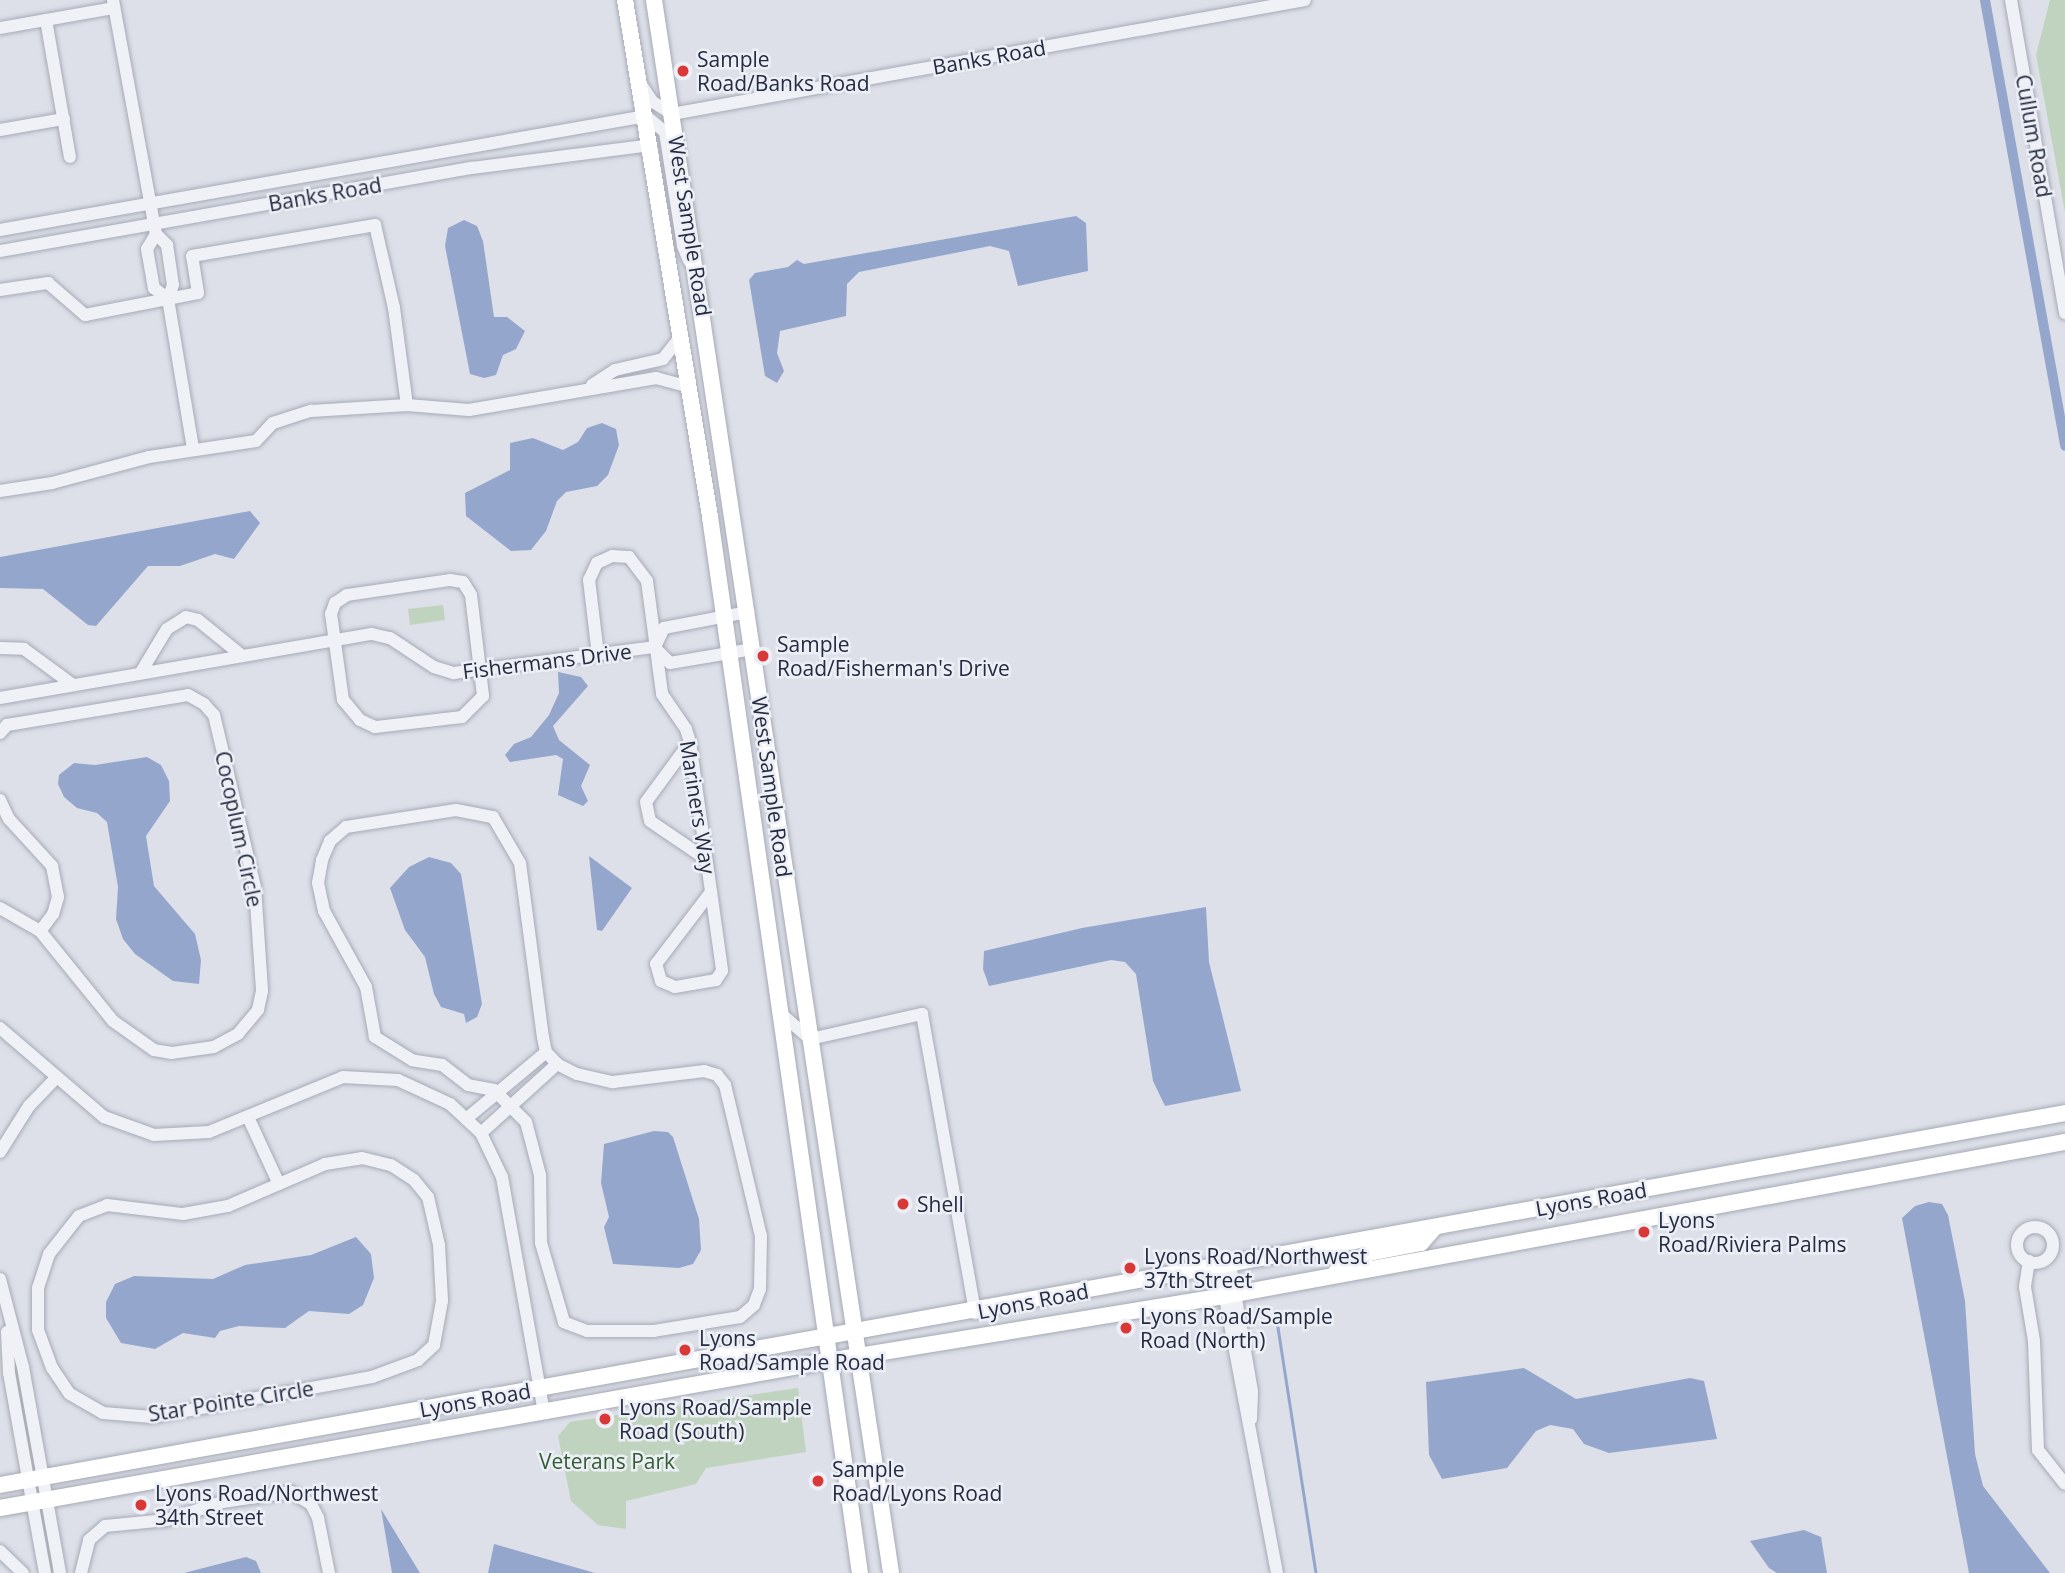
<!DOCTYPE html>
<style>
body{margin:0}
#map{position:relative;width:2065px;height:1573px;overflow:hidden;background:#dde0e8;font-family:"Open Sans",sans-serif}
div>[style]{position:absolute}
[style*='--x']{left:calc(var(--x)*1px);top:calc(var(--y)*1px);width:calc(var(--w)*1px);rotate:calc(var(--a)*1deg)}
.green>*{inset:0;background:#bfd3be}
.water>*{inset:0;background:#95a6cc}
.stream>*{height:2.5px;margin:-1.25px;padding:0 1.25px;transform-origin:1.25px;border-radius:1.25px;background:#95a6cc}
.canal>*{height:10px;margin:-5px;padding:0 5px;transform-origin:5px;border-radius:5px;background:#95a6cc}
.roads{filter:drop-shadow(0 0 2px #a6aab6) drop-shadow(0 0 2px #a6aab6)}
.minor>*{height:12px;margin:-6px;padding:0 6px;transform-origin:6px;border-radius:6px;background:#f0f1f6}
.minor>.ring{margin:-6px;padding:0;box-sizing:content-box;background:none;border:12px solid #f0f1f6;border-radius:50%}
.major>*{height:16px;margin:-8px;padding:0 8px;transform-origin:8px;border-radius:8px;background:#fff}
.dots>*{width:19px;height:19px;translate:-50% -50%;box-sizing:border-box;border:4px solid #edeff6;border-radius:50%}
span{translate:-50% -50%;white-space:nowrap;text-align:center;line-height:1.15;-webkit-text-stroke:5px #edeff6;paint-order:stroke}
.street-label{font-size:21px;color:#252b40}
.poi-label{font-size:21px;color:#252b40}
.left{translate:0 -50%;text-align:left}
.park-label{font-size:21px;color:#325d31}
</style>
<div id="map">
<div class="green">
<i style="clip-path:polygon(2050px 0,2065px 0,2065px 212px,2036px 55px)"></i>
<i style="clip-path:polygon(443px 605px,445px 620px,410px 625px,408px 609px)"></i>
<i style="clip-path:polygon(798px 1388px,806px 1452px,706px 1468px,696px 1484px,626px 1501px,626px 1529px,598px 1525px,571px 1501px,558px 1436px,570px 1422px)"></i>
</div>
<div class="water">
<i style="clip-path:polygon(1076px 216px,1086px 223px,1088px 271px,1018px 286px,1009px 251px,990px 246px,859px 272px,847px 284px,846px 316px,780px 331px,777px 353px,784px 371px,777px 383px,765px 376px,749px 280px,755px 273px,788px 267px,797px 260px,804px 264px)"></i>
<i style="clip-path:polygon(464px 220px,477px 226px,483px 241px,494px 317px,507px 317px,525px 331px,516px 349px,503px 355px,496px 375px,484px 378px,470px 374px,445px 246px,448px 228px)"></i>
<i style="clip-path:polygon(602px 423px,616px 429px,619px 445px,608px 475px,597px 486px,566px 492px,557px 501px,546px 531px,531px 550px,511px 551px,466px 516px,465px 493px,510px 470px,510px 443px,533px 438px,563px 450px,578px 442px,587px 428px)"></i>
<i style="clip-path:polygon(250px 511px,260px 523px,234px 559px,215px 554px,180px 566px,148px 566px,96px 626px,88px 625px,43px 589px,0 588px,0 557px)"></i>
<i style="clip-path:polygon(558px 672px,581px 677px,588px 686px,553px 726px,559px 740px,590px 765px,581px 786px,588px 801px,583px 806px,558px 795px,563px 759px,556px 755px,510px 762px,505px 755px,514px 744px,531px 737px,549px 715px,559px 693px)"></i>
<i style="clip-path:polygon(147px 757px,161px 765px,169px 781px,170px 801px,146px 836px,154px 886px,195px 934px,201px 960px,199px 984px,173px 981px,135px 954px,123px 939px,116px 919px,118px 887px,107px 822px,97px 813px,77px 808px,64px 797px,58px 784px,59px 775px,74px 763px,95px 765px)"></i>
<i style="clip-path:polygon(589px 856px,632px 888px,602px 931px,597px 930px)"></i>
<i style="clip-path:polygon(429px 857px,451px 863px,461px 874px,482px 1004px,477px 1017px,466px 1023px,464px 1014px,441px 1007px,434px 994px,425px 957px,405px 930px,390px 888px,409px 867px)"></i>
<i style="clip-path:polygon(1206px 907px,1209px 962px,1241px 1091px,1165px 1106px,1153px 1081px,1136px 974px,1125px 962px,1111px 960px,989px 986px,983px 969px,984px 951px,1082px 928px)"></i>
<i style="clip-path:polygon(654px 1131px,668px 1132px,673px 1137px,699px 1219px,701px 1250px,693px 1264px,679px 1268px,613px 1264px,604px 1227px,609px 1217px,601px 1183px,604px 1144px)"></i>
<i style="clip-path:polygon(1929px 1202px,1942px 1204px,1948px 1215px,1965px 1301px,1975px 1454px,1983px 1486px,2050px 1573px,1969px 1573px,1902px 1218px,1915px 1206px)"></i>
<i style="clip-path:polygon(356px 1237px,371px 1254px,374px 1278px,363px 1305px,349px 1314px,309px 1311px,285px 1328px,239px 1326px,220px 1331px,215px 1338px,183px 1333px,155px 1349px,121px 1343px,106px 1318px,106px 1302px,115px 1284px,134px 1276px,213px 1279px,245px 1265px,311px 1255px)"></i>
<i style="clip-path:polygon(1524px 1368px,1576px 1399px,1690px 1378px,1704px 1381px,1717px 1439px,1609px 1453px,1584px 1444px,1573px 1429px,1550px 1425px,1536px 1431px,1507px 1468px,1442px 1479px,1429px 1455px,1426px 1382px)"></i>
<i style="clip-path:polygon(381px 1509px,420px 1573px,392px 1573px)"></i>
<i style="clip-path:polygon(1804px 1530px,1821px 1537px,1827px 1573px,1777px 1573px,1769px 1568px,1750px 1541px)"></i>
<i style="clip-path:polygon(494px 1544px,595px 1573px,488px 1573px)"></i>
<i style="clip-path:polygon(246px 1557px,256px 1561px,261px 1573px,184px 1573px)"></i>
</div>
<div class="stream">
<i style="--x:1277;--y:1321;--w:255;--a:81.2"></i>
</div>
<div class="canal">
<i style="--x:1985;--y:0;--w:453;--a:79.8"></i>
</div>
<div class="roads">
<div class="minor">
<i style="--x:113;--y:0;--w:238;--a:79.6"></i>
<i style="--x:156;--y:234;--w:16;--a:45"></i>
<i style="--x:167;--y:245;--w:40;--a:81.5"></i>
<i style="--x:173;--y:285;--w:15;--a:110"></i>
<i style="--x:168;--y:299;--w:152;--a:80.5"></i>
<i style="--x:2011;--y:0;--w:318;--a:80.2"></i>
<i style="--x:46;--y:20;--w:139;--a:80.1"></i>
<i style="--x:0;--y:28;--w:116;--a:-10"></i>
<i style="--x:640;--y:83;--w:23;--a:56"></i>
<i style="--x:653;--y:102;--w:22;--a:32"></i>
<i style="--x:672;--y:114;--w:643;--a:-10.21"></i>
<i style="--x:0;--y:130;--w:65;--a:-9.8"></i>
<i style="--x:0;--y:230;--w:656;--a:-10.01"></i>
<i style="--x:646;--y:116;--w:25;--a:40"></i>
<i style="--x:665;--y:132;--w:115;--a:81"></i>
<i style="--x:683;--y:246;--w:16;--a:68"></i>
<i style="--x:156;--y:234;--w:17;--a:121"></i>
<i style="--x:147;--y:249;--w:40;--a:80"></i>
<i style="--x:154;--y:288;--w:18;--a:38"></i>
<i style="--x:0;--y:251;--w:479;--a:-10"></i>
<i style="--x:472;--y:168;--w:180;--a:-7.3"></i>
<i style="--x:0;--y:290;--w:49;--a:-8.3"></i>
<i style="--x:48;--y:283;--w:49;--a:40.9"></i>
<i style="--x:85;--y:315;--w:115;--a:-11"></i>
<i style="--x:198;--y:293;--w:37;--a:-99"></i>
<i style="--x:192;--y:256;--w:186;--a:-9.6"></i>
<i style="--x:375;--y:225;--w:85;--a:77.1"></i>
<i style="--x:394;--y:308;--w:98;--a:82.4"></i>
<i style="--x:592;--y:385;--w:27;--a:-33"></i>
<i style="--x:615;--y:370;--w:49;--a:-12.9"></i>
<i style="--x:663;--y:359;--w:31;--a:-52"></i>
<i style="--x:0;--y:491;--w:53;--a:-8.7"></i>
<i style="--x:52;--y:483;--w:100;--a:-15"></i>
<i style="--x:149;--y:457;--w:108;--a:-8.5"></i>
<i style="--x:256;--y:441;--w:25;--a:-47"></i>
<i style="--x:273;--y:423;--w:40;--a:-18"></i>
<i style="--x:311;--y:411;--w:96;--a:-3.6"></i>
<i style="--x:407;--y:405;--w:62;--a:4.6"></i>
<i style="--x:469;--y:410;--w:190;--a:-9.7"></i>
<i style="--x:656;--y:378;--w:35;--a:15"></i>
<i style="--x:450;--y:580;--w:13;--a:9"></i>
<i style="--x:463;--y:582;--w:15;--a:58"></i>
<i style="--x:471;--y:595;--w:102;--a:83.2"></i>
<i style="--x:483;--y:696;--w:30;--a:135"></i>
<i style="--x:462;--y:717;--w:88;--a:173.4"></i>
<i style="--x:375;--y:727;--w:17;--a:-155"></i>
<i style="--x:360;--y:720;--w:26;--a:-130"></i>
<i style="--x:343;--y:700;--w:87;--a:-97.9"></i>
<i style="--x:331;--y:614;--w:12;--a:-70"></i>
<i style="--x:335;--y:603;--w:14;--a:-34"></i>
<i style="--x:347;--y:595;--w:104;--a:-8.3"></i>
<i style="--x:655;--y:647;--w:21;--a:-65"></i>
<i style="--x:664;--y:628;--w:86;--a:-10.8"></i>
<i style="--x:0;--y:648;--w:24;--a:2"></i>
<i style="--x:24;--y:649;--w:61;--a:36.3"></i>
<i style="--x:655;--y:648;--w:21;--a:45"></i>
<i style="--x:670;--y:663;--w:84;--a:-9.6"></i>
<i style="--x:598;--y:655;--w:76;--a:-96.8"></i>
<i style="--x:589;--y:580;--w:19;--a:-65"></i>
<i style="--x:597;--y:563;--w:17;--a:-25"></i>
<i style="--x:612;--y:556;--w:17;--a:3"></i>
<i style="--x:629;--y:557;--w:30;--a:53"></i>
<i style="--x:647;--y:581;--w:114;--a:82.4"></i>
<i style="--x:662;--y:694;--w:42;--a:55.6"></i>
<i style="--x:686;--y:729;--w:14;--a:73"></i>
<i style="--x:690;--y:742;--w:231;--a:82"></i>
<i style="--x:722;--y:971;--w:11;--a:124"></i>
<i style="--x:716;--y:980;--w:42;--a:170.3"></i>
<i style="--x:675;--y:987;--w:15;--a:-157"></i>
<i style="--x:661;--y:981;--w:18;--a:-106"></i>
<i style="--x:656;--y:964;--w:91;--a:-52.6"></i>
<i style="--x:141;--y:672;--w:50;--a:-58.8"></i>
<i style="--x:167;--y:629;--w:22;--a:-32"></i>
<i style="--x:186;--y:617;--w:12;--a:14"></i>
<i style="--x:198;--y:620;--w:55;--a:39.1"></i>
<i style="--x:0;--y:698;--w:377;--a:-9.8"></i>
<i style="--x:372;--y:634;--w:18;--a:13"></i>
<i style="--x:390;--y:638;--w:53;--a:33.4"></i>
<i style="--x:434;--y:667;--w:21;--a:17"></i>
<i style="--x:454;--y:673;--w:203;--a:-7.4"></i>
<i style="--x:0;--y:733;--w:11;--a:-49"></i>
<i style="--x:7;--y:725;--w:183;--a:-9.4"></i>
<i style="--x:188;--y:695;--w:18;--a:29"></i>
<i style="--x:204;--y:704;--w:15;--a:48"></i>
<i style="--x:214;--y:715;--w:177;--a:76.6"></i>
<i style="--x:255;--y:887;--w:104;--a:86.1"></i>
<i style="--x:262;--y:991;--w:19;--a:102"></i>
<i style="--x:258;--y:1010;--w:31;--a:130"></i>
<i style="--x:238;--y:1034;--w:27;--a:152"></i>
<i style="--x:214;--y:1047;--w:42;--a:171.9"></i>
<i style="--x:172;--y:1053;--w:18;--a:-171"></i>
<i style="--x:154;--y:1050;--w:50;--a:-144.7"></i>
<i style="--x:113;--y:1021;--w:116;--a:-129"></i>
<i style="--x:40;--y:931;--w:46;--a:-150.1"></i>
<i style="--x:690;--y:742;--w:74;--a:126.3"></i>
<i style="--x:646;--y:802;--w:19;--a:78"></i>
<i style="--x:650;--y:821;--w:68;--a:34.2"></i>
<i style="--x:0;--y:800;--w:21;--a:65"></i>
<i style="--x:9;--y:819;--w:64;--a:47.5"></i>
<i style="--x:52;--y:866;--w:32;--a:79"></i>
<i style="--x:58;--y:897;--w:18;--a:106"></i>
<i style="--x:53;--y:914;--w:21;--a:127"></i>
<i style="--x:456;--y:810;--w:38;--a:11"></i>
<i style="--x:493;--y:817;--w:53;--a:59.6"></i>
<i style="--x:520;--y:863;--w:176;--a:82.5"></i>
<i style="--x:543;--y:1037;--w:15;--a:79"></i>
<i style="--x:546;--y:1052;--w:16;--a:47"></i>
<i style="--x:557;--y:1064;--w:22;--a:27"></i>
<i style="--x:577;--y:1074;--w:37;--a:13"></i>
<i style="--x:613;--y:1082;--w:92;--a:-6.9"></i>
<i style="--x:704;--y:1071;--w:14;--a:17"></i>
<i style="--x:717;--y:1075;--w:13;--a:51"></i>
<i style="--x:725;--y:1085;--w:155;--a:76.6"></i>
<i style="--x:761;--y:1236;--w:53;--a:91.1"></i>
<i style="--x:760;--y:1289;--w:17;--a:111"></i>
<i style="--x:754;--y:1305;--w:18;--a:139"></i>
<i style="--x:740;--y:1317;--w:87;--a:170.8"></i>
<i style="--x:654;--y:1331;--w:67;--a:180"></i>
<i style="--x:587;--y:1331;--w:25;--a:-159"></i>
<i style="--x:564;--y:1322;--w:82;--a:-106.2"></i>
<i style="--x:541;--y:1243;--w:68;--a:-90.8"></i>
<i style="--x:540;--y:1175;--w:55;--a:-104.8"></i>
<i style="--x:526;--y:1122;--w:45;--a:-135"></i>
<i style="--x:494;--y:1090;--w:26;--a:-169"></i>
<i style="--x:468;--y:1085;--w:33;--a:-142"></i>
<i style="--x:442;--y:1065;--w:30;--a:-171"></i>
<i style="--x:412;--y:1060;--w:44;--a:-148.1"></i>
<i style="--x:375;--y:1037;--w:51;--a:-100.2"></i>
<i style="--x:366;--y:987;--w:87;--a:-118.9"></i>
<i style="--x:324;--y:911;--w:29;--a:-102"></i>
<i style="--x:318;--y:883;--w:23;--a:-80"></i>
<i style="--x:322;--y:860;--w:21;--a:-67"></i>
<i style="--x:330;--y:841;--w:21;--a:-41"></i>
<i style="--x:346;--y:827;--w:111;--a:-8.8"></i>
<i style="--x:778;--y:1011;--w:43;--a:41.2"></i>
<i style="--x:810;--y:1039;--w:115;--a:-12.6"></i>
<i style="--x:922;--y:1014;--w:304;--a:79.9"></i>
<i style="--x:0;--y:1028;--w:137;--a:40.6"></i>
<i style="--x:104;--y:1117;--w:53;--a:19.8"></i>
<i style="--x:154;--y:1135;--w:55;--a:-3.1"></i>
<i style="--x:209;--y:1132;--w:145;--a:-22.3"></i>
<i style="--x:343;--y:1077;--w:55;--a:3.1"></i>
<i style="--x:398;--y:1080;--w:57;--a:24.8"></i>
<i style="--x:450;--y:1104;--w:42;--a:43.1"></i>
<i style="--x:481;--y:1133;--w:49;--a:64.5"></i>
<i style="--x:502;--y:1177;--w:239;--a:79.9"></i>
<i style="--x:248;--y:1117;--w:74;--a:65.2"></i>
<i style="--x:466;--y:1119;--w:104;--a:-39.9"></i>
<i style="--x:481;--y:1133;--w:103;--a:-42.2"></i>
<i style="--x:0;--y:1152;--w:54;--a:-57.8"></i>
<i style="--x:29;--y:1106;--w:39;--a:-46"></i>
<i style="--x:362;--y:1158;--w:30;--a:14"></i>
<i style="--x:391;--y:1165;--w:27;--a:33"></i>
<i style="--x:414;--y:1180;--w:22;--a:51"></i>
<i style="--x:428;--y:1197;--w:49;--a:77.1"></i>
<i style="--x:439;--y:1245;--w:56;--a:86.9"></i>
<i style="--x:442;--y:1301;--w:45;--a:100.3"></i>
<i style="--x:434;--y:1345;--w:22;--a:137"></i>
<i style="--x:418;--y:1360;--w:49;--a:159.7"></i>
<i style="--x:372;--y:1377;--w:224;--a:169.7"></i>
<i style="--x:152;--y:1417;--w:49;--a:-175.3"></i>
<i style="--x:103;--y:1413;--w:39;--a:-150"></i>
<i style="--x:69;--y:1393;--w:30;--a:-124"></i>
<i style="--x:52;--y:1368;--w:40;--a:-110.2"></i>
<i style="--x:38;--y:1330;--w:42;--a:-90"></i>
<i style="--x:38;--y:1288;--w:36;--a:-72"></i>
<i style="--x:49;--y:1254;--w:48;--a:-51.7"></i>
<i style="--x:79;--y:1216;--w:30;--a:-21"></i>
<i style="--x:107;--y:1205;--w:77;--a:6.8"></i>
<i style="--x:183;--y:1214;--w:46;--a:-10.1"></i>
<i style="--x:228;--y:1206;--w:106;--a:-23.4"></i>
<i style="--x:325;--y:1164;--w:37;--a:-9"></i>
<i class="ring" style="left:2017px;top:1227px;width:24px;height:24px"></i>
<i style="--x:2029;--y:1261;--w:26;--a:99"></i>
<i style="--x:2025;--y:1287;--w:55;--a:80.5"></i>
<i style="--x:2034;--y:1341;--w:109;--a:87.9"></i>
<i style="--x:2038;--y:1450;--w:43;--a:51.5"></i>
<i style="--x:1230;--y:1264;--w:129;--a:80.2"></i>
<i style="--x:1252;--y:1391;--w:28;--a:92"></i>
<i style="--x:1219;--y:1266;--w:312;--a:79.3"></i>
<i style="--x:0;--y:1279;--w:91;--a:75.4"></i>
<i style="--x:23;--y:1367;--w:209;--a:79.8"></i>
<i style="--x:7;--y:1332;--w:41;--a:87.2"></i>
<i style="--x:9;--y:1373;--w:203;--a:79.8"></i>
<i style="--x:0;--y:1551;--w:32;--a:44"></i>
<i style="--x:81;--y:1573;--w:34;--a:-76"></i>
<i style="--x:89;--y:1540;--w:21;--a:-41"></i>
<i style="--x:105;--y:1526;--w:62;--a:-5.5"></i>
<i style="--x:167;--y:1520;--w:58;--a:-18.1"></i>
<i style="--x:222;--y:1502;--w:70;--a:-8.2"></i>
<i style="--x:291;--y:1492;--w:23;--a:31"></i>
<i style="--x:311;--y:1504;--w:16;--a:63"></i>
<i style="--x:318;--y:1518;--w:56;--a:78.7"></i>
</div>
<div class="major">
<i style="--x:625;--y:0;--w:524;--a:80.66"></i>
<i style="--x:710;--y:517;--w:1067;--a:81.92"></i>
<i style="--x:654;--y:0;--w:1591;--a:81.43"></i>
<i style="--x:1336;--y:1272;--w:38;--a:-30"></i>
<i style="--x:1369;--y:1253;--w:53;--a:-10.9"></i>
<i style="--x:1421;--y:1243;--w:21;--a:-49"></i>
<i style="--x:0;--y:1485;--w:2098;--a:-10.21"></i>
<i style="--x:0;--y:1508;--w:841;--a:-10.07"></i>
<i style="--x:828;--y:1361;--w:401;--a:-9.3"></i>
<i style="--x:1224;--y:1296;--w:855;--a:-10.38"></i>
</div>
</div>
<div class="dots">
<i style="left:683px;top:71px;background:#da3836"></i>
<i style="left:763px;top:656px;background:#da3836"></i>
<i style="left:903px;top:1204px;background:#da3836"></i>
<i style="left:1644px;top:1232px;background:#da3836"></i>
<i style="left:1130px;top:1268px;background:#da3836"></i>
<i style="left:1126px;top:1328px;background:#da3836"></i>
<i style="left:685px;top:1350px;background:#da3836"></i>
<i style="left:605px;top:1419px;background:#da3836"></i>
<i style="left:818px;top:1481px;background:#da3836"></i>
<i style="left:141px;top:1505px;background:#da3836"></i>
</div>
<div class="street-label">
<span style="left:989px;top:57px;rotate:-10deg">Banks Road</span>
<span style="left:2034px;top:136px;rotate:80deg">Cullum Road</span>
<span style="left:325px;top:194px;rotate:-10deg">Banks Road</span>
<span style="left:690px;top:226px;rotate:81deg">West Sample Road</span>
<span style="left:547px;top:661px;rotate:-7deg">Fishermans Drive</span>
<span style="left:772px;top:787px;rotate:82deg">West Sample Road</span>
<span style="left:698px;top:807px;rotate:81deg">Mariners Way</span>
<span style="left:239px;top:829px;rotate:78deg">Cocoplum Circle</span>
<span style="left:1591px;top:1199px;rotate:-10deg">Lyons Road</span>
<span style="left:1033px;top:1301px;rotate:-11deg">Lyons Road</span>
<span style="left:475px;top:1400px;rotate:-10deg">Lyons Road</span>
<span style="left:231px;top:1401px;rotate:-9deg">Star Pointe Circle</span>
</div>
<div class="poi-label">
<span class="left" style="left:697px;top:71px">Sample<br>Road/Banks Road</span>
<span class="left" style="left:777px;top:656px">Sample<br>Road/Fisherman's Drive</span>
<span class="left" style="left:917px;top:1204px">Shell</span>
<span class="left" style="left:1658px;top:1232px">Lyons<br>Road/Riviera Palms</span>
<span class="left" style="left:1144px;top:1268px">Lyons Road/Northwest<br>37th Street</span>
<span class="left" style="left:1140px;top:1328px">Lyons Road/Sample<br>Road (North)</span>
<span class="left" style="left:699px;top:1350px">Lyons<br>Road/Sample Road</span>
<span class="left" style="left:619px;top:1419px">Lyons Road/Sample<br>Road (South)</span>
<span class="left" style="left:832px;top:1481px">Sample<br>Road/Lyons Road</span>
<span class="left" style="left:155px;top:1505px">Lyons Road/Northwest<br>34th Street</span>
</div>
<div class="park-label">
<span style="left:607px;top:1461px">Veterans Park</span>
</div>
</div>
